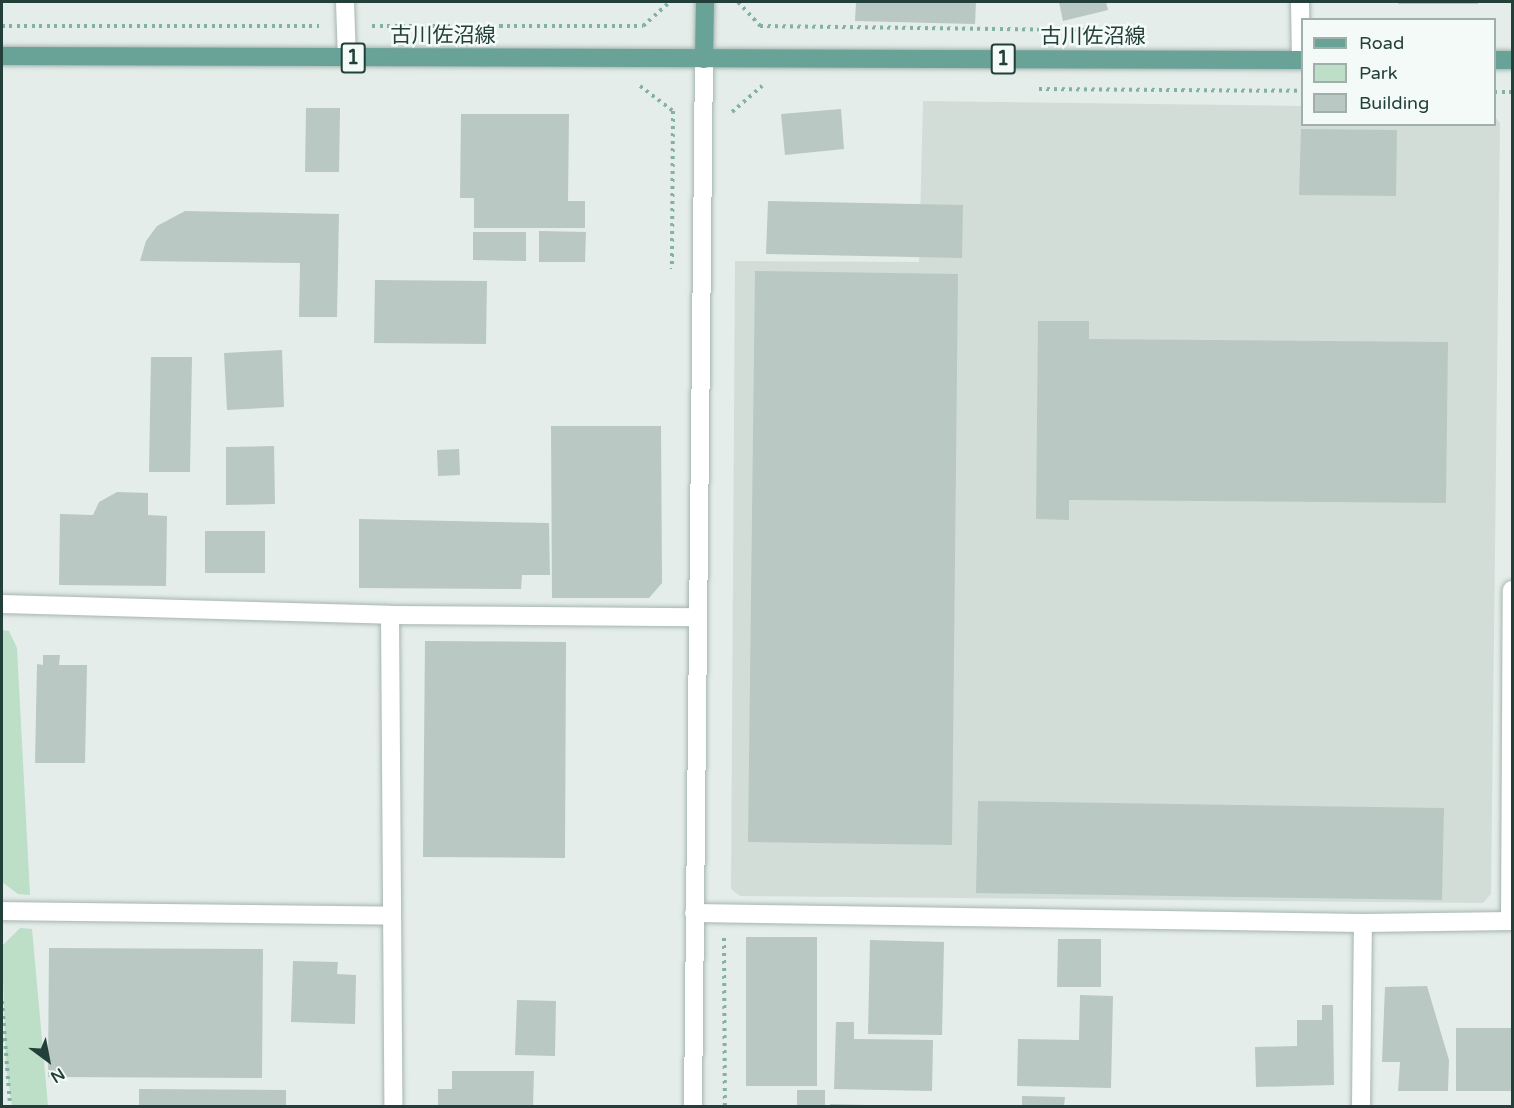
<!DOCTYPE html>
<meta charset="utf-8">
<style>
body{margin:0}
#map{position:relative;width:1514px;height:1108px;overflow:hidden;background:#e4ede9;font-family:"Varela Round","Noto Sans JP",sans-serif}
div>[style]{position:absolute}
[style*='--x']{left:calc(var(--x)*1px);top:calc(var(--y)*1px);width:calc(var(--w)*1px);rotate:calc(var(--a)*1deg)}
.built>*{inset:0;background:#d2ddd8}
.green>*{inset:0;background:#bddec7}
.building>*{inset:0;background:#b9c8c3}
.path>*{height:4px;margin-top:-2px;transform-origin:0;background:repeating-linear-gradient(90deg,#84b1a5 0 3px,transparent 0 7.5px)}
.roads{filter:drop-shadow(0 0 2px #a6b5b1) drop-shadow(0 0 2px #a6b5b1)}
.minor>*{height:18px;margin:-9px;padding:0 9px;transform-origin:9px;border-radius:9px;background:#fff}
.major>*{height:18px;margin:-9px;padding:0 9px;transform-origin:9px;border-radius:9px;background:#69a296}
span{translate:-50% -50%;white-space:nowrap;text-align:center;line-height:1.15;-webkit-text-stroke:5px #f4faf7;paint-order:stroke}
.shield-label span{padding:2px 4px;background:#f4faf7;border:2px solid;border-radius:4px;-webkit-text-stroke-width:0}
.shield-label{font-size:20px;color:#233f39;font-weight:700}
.street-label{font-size:21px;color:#233f39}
.frame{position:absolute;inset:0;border:3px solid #233f39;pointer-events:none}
.legend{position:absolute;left:1301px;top:18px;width:195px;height:108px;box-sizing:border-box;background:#f4faf7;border:2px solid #a0afab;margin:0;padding:8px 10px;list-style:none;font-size:18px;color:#233f39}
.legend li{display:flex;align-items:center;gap:12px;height:30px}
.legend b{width:30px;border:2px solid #a0afab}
.north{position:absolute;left:18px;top:1030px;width:60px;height:60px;-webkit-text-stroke:4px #f4faf7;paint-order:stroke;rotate:148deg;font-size:16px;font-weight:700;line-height:24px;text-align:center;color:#233f39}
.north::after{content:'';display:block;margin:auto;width:21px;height:27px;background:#233f39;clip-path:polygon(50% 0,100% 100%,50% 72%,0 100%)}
</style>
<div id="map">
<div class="built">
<i style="clip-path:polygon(923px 101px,1302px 106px,1302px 124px,1494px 124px,1495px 117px,1500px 123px,1491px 894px,1483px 903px,740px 896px,731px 889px,735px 261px,919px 262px)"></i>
</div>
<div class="green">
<i style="clip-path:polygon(2px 630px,9px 631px,17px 648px,30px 895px,18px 894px,2px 882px)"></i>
<i style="clip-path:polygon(20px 928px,32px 929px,48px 1106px,12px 1106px,6px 1067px,2px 946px)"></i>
</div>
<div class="building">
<i style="clip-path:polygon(856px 2px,976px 2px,975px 24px,855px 21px)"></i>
<i style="clip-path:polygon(1059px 2px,1106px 2px,1108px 10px,1063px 21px)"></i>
<i style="clip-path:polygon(1398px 2px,1478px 2px,1478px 4px,1398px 4px)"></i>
<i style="clip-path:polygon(306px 108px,340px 108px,339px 172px,305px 172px)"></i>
<i style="clip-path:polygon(841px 109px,844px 149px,785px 155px,781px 114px)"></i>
<i style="clip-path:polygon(461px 114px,569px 114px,568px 201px,585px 201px,585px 228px,474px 228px,474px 198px,460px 198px)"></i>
<i style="clip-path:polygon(1301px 129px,1397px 130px,1396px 196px,1299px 195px)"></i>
<i style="clip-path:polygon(768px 201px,963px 205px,962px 258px,766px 254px)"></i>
<i style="clip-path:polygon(185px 211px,339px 214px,337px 317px,299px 317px,300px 263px,140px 261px,146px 241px,157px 226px)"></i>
<i style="clip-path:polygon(539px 231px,586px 232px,585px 262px,539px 262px)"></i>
<i style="clip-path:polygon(473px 232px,526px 232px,526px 261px,473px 260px)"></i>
<i style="clip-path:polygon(755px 271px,958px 274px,952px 845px,748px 842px)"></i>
<i style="clip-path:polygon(375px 280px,487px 281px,486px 344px,374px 343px)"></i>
<i style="clip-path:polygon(1038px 321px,1089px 321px,1089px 339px,1448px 342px,1446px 503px,1069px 500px,1069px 520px,1036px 519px)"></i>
<i style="clip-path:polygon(282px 350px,284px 407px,227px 410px,224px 353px)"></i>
<i style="clip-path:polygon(151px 357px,192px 357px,190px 472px,149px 472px)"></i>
<i style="clip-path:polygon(551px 426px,661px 426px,662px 583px,649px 598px,552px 598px)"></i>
<i style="clip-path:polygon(274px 446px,275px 504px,226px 505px,226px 447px)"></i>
<i style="clip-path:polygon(459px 449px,460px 475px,438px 476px,437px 450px)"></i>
<i style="clip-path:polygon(117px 492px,148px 493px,148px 515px,167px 516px,166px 586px,59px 585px,60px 514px,93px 515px,99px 502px)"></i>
<i style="clip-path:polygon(359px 519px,549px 523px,550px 575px,522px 575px,521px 589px,359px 588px)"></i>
<i style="clip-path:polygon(205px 531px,265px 531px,265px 573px,205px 573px)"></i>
<i style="clip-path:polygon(425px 641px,566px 642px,565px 858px,423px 857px)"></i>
<i style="clip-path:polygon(43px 655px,60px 655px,59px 665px,87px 665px,85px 763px,35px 763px,37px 664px,43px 665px)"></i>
<i style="clip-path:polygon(978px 801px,1444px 808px,1442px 900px,976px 893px)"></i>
<i style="clip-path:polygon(746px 937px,817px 937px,817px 1086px,746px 1086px)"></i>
<i style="clip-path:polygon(1058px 939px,1101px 939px,1101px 987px,1057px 987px)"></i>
<i style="clip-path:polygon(870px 940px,944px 942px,942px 1035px,868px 1034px)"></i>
<i style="clip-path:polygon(49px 948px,263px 949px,262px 1078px,48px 1077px)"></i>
<i style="clip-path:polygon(293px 961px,338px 962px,337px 974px,356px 975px,355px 1024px,291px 1022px)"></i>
<i style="clip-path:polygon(1427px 986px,1449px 1060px,1448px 1091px,1398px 1091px,1400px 1062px,1382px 1062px,1385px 987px)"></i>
<i style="clip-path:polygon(1080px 995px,1113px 996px,1111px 1088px,1017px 1086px,1018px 1039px,1079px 1040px)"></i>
<i style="clip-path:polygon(517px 1000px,556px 1001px,555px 1056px,515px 1055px)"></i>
<i style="clip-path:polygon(1322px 1005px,1333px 1005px,1334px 1085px,1256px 1087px,1255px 1047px,1297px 1046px,1297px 1020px,1322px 1020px)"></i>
<i style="clip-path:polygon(836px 1022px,854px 1022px,854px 1039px,933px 1040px,932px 1091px,834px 1089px)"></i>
<i style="clip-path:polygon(1456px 1028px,1512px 1028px,1512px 1091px,1456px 1091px)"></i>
<i style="clip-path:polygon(452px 1071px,534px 1071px,533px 1106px,438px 1106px,438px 1089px,452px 1089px)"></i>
<i style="clip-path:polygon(139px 1089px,286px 1090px,286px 1106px,139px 1106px)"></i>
<i style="clip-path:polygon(797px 1090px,825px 1090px,825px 1106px,797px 1106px)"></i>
<i style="clip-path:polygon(1022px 1096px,1065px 1097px,1064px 1106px,1022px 1106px)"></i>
<i style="clip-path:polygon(830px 1104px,868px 1105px,868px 1106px,830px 1106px)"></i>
</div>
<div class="path">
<i style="--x:738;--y:2;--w:33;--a:47"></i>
<i style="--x:760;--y:26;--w:332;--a:0.7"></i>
<i style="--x:2;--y:26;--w:317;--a:0"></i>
<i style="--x:372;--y:26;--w:271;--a:0"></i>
<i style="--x:643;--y:26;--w:36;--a:-42"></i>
<i style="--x:640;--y:86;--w:41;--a:37.1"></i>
<i style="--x:673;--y:111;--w:158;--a:90.4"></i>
<i style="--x:1039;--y:89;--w:263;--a:0.4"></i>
<i style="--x:1494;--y:92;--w:18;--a:0"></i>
<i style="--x:732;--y:112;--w:40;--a:-41"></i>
<i style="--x:724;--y:938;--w:168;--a:89.7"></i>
<i style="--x:2;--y:1001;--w:105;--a:85.6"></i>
</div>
<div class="roads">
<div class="minor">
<i style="--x:345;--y:2;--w:56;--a:88"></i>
<i style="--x:1300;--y:2;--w:58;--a:89"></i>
<i style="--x:2;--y:604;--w:388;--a:1.6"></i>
<i style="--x:390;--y:615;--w:306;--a:0.4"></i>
<i style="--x:390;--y:615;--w:491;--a:89.6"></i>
<i style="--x:2;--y:911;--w:389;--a:0.7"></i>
<i style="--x:694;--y:913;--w:669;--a:0.86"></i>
<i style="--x:1363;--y:923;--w:149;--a:-0.8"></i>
<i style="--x:1510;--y:921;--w:331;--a:-89.7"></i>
<i style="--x:693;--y:1106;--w:1047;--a:-89.4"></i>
<i style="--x:1361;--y:1106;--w:183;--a:-89.4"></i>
</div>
<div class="major">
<i style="--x:2;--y:56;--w:1300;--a:0.18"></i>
<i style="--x:704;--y:59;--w:57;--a:-89"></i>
<i style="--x:1494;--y:60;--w:18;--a:0"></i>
</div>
</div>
<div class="shield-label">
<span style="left:353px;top:58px">1</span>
<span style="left:1003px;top:59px">1</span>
</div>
<div class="street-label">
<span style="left:443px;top:36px">古川佐沼線</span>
<span style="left:1093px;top:37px">古川佐沼線</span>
</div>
<div class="frame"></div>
<ul class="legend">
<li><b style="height:8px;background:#69a296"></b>Road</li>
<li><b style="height:16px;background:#bddec7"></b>Park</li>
<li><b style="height:16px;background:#b9c8c3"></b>Building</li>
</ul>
<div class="north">N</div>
</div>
